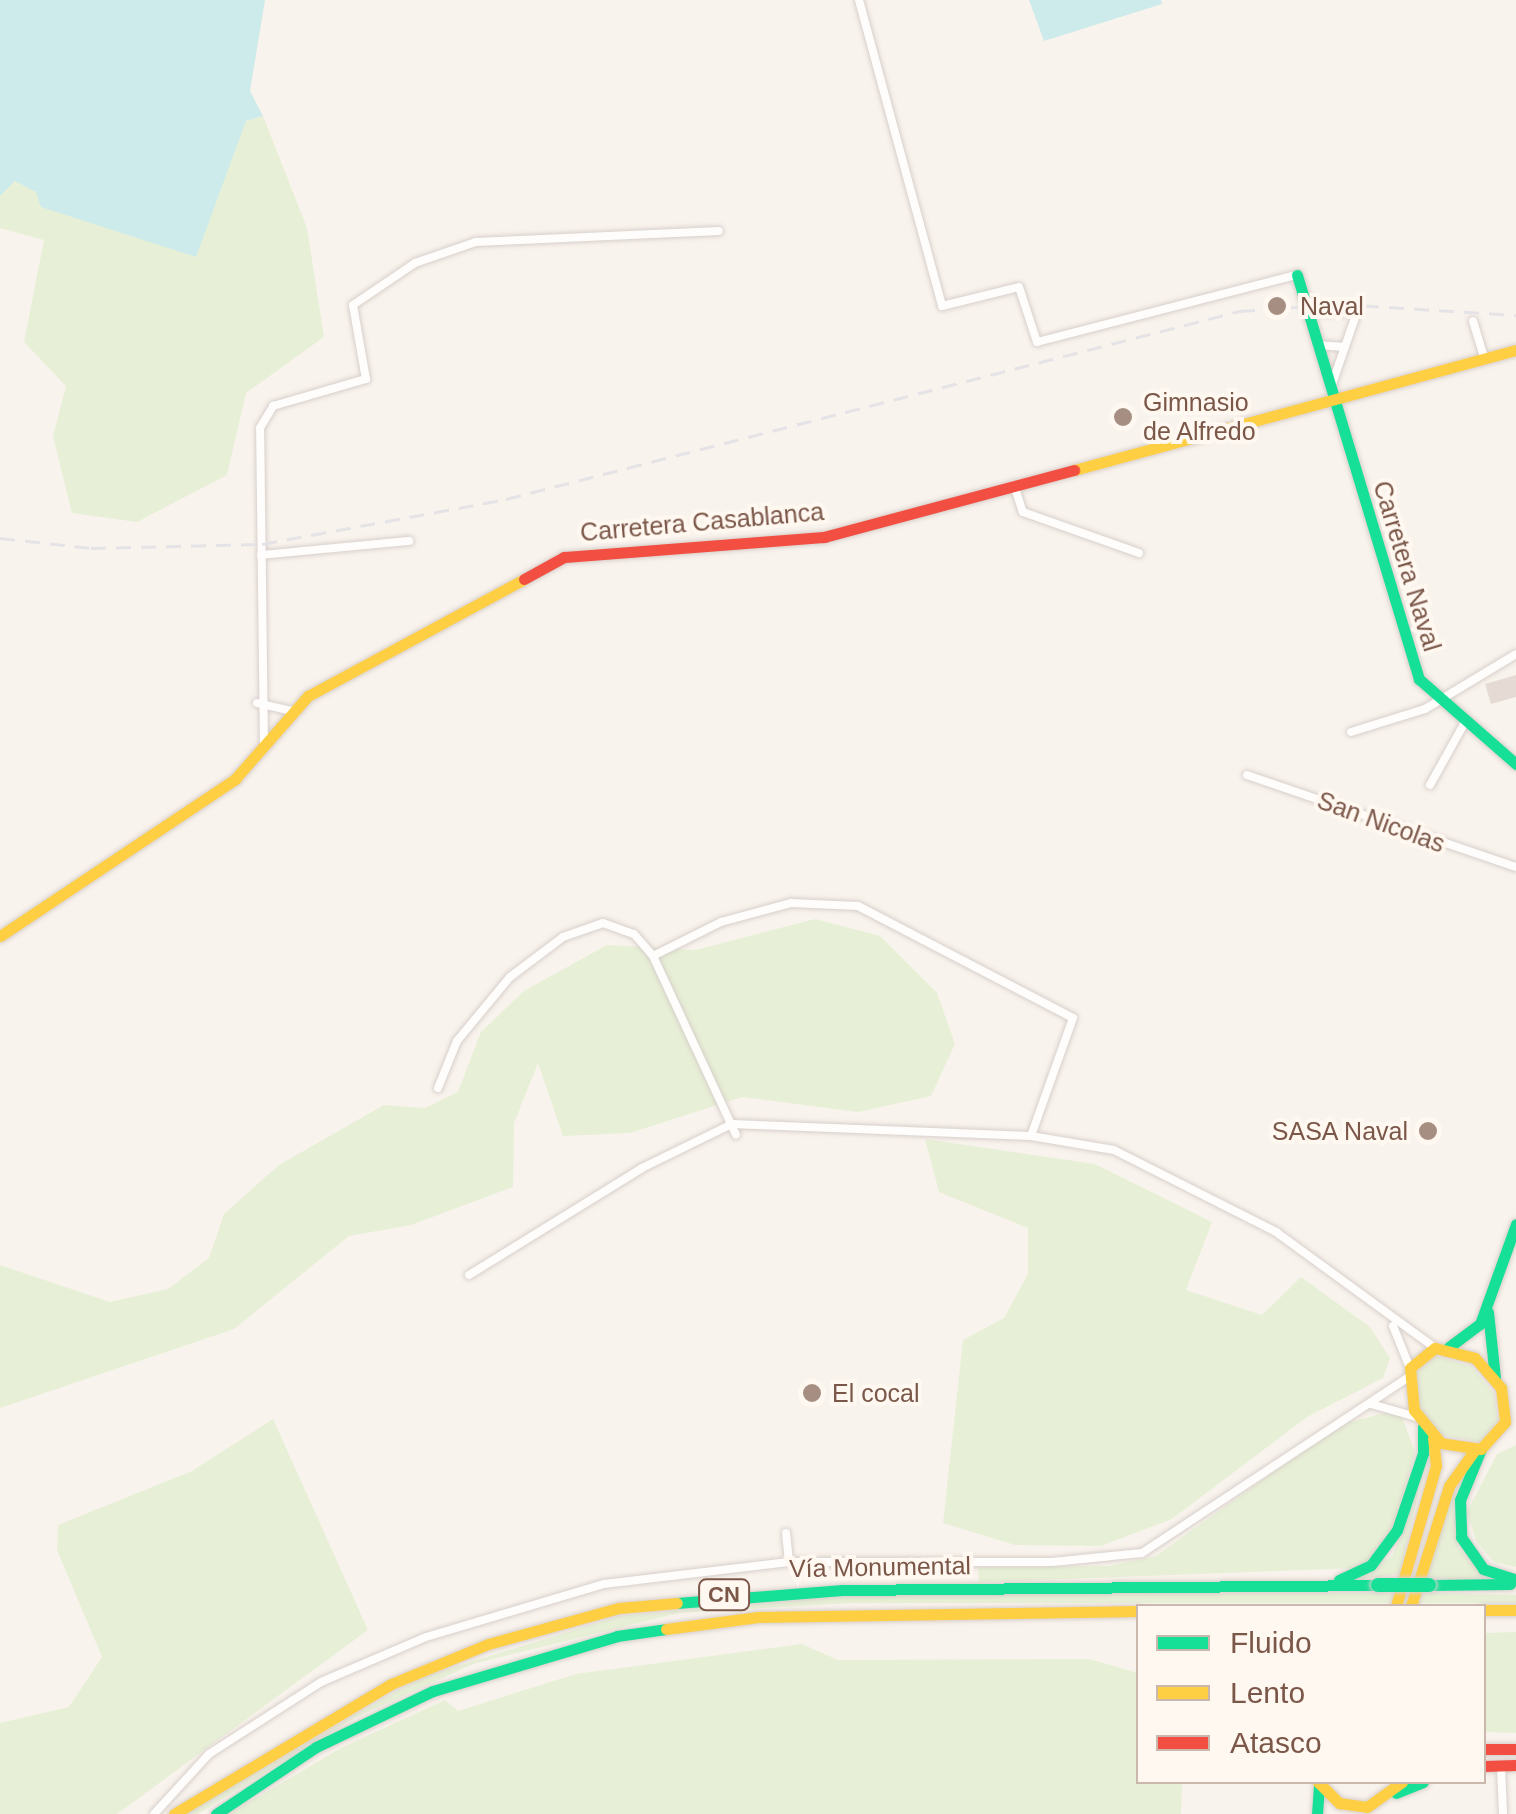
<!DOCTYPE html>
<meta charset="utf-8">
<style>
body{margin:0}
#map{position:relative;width:1516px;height:1814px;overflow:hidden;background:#f9f3ed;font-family:Arial,sans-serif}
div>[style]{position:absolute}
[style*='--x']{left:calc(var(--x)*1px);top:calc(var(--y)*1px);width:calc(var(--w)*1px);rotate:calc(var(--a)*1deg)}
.green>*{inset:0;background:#e7f0d6}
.water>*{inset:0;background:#cdebeb}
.building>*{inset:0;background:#e6dbd4}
.roads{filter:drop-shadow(0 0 2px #d8cfca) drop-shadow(0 0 2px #d8cfca)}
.street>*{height:8px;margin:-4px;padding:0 4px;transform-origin:4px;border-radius:4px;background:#fefdfc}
.fast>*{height:11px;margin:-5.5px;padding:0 5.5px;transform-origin:5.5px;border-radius:5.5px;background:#16e098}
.slow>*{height:11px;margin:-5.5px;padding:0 5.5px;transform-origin:5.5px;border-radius:5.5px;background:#ffcf43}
.jam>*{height:11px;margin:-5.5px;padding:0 5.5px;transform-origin:5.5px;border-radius:5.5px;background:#f24e42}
.rail>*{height:2.5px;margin-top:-1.25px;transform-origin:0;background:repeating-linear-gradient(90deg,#e5e3e6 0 15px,transparent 0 25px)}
.bridges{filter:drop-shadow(0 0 2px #dad0ca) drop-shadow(0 0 2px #dad0ca)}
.fast-bridge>*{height:14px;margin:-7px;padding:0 7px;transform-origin:7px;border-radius:7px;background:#16e098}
.dots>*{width:28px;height:28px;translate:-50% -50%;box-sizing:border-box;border:5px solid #fff8f0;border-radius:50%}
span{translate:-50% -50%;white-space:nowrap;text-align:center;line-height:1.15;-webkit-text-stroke:8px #fff8f0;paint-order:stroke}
.shield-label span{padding:2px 8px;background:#fff8f0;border:2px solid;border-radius:8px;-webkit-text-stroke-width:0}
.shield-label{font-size:22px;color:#7b5749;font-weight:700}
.poi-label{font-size:25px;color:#7b5749}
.left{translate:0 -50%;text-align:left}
.right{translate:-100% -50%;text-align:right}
.street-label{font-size:25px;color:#7b5749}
.legend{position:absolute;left:1136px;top:1604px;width:350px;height:180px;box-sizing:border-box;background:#fff8f0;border:2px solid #cab8ad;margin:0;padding:12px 18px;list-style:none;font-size:30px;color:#7b5749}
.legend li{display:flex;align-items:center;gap:20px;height:50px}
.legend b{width:50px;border:2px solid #cab8ad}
</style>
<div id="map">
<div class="green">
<i style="clip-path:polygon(263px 116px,307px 228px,324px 337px,246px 393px,227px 475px,137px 522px,72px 513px,53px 436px,66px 386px,24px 342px,44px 240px,0 228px,0 196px,15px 181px,36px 192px)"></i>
<i style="clip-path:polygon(815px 919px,880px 936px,937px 993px,955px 1044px,931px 1096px,858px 1112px,742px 1097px,630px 1133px,563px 1136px,538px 1063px,514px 1123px,513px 1187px,411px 1225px,349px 1236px,234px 1329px,0 1408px,0 1265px,110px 1302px,168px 1289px,209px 1258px,224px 1214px,279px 1165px,384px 1105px,425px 1108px,458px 1092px,481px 1032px,524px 991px,607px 945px,696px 950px)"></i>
<i style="clip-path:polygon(925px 1139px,1095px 1164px,1212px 1222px,1186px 1290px,1262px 1315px,1301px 1277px,1370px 1327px,1390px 1358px,1383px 1378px,1307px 1417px,1172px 1519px,1101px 1546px,1015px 1545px,943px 1523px,963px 1340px,1004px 1318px,1028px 1274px,1028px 1228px,939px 1192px)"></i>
<i style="clip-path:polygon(1436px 1356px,1472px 1367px,1494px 1394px,1498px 1421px,1480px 1442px,1442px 1435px,1422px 1414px,1413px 1375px)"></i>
<i style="clip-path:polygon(1388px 1412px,1402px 1417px,1415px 1452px,1391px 1536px,1360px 1568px,979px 1582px,978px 1567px,1109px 1566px,1156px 1556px,1339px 1425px)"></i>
<i style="clip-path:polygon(273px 1419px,368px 1630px,117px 1814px,0 1814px,0 1723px,69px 1707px,102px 1657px,57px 1550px,58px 1525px,192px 1471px)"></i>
<i style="clip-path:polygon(1516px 1445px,1516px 1567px,1494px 1562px,1477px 1543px,1467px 1512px,1497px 1454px)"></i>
<i style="clip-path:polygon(1427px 1456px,1400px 1574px,1358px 1579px,1393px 1555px)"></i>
<i style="clip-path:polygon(1455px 1485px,1458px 1547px,1487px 1576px,1477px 1581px,1425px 1577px)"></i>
<i style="clip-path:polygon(1066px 1593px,1437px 1593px,1516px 1595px,1516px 1603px,850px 1603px,679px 1613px,473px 1664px,355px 1718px,198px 1814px,182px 1814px,419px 1678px,619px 1616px,846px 1596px)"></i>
<i style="clip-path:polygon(1516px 1632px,1516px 1733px,1484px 1732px,1484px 1633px)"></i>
<i style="clip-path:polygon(802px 1644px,838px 1660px,1089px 1659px,1138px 1673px,1138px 1782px,1182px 1782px,1181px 1814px,229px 1814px,341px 1748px,445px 1700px,458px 1711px,576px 1674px)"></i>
</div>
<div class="water">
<i style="clip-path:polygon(0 0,265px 0,250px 91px,263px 116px,246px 121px,196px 257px,41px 207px,36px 192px,15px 181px,0 196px)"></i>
<i style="clip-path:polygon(1029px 0,1161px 0,1162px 4px,1044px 41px)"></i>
</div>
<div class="building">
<i style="clip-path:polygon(1516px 675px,1516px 697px,1491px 704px,1485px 684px)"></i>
</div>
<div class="roads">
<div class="street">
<i style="--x:859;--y:0;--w:317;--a:74.8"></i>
<i style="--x:942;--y:306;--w:79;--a:-13.9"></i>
<i style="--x:1019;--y:287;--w:58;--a:71.9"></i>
<i style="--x:1037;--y:342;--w:268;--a:-14.5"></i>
<i style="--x:1309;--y:312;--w:48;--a:0"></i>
<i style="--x:1357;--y:312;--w:79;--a:109.1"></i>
<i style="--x:1473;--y:321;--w:39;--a:73"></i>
<i style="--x:1317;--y:345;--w:28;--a:4"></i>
<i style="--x:1014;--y:485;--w:28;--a:72"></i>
<i style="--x:1023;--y:512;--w:123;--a:19.5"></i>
<i style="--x:261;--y:555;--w:149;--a:-5.4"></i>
<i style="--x:257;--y:703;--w:37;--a:13"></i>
<i style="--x:1351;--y:732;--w:77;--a:-17.3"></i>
<i style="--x:1425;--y:709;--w:106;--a:-31.1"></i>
<i style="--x:264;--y:747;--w:319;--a:-90.7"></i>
<i style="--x:260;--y:428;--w:26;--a:-59"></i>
<i style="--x:273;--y:406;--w:97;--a:-16.2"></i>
<i style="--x:366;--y:379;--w:75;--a:-100"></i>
<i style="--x:353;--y:305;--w:75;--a:-34.1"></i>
<i style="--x:415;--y:263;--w:65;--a:-19"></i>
<i style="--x:476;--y:242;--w:243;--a:-2.6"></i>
<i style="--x:1247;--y:775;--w:284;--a:18.9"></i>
<i style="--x:1430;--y:785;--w:72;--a:-60.9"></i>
<i style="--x:653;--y:956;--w:76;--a:-26.6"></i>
<i style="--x:721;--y:922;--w:73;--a:-15.2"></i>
<i style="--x:791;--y:903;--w:67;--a:2.6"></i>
<i style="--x:858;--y:906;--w:242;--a:27.5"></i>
<i style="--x:1073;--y:1018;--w:125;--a:109.6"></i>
<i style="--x:438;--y:1088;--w:51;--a:-68"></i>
<i style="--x:457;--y:1041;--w:83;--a:-50.4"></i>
<i style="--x:510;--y:977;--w:66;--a:-37"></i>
<i style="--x:563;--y:937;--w:42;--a:-19.3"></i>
<i style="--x:603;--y:923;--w:33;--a:20"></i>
<i style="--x:634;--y:934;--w:29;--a:49"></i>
<i style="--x:653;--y:956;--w:197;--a:65.1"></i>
<i style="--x:469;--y:1275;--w:203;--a:-31.7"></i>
<i style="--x:642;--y:1168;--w:100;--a:-26.1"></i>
<i style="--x:732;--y:1124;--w:299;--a:2.3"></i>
<i style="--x:1031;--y:1136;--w:84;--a:9.6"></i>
<i style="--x:1114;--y:1150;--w:182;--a:26.8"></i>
<i style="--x:1276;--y:1232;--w:197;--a:36.1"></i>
<i style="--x:1393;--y:1326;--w:45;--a:68"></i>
<i style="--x:1371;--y:1404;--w:48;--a:15.8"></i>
<i style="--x:786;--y:1533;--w:29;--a:84"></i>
<i style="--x:1501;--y:1766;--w:48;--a:87.6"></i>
<i style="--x:154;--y:1814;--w:81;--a:-47.5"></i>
<i style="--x:209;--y:1754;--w:133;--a:-32.7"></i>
<i style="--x:321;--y:1682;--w:114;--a:-23.2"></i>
<i style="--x:426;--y:1637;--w:186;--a:-16.6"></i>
<i style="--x:604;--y:1584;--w:186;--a:-6.8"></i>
<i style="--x:789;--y:1562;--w:263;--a:0"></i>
<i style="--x:1052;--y:1562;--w:90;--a:-5.7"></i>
<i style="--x:1142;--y:1553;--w:318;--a:-33.4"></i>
</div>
<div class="fast">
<i style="--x:1297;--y:275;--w:422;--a:73.2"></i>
<i style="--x:1419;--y:679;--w:129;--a:41.2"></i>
<i style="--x:1488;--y:1312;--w:66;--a:83.9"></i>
<i style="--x:1449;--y:1347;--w:39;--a:-37"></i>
<i style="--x:1480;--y:1324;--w:106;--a:-70.2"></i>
<i style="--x:1481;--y:1449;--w:55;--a:112.4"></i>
<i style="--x:1460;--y:1500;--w:37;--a:88"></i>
<i style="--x:1461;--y:1537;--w:39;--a:55"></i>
<i style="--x:1483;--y:1569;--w:35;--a:18"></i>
<i style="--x:1339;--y:1580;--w:35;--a:-25"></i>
<i style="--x:1371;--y:1565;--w:44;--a:-53.4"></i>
<i style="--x:1397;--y:1530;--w:81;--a:-71.3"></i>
<i style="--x:1423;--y:1453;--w:26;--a:-90"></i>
<i style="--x:1429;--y:1585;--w:81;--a:-0.7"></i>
<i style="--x:677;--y:1603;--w:166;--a:-4.5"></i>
<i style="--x:842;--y:1590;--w:536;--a:-0.53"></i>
<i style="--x:1396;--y:1793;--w:29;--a:-22"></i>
<i style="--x:216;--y:1814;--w:120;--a:-33.8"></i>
<i style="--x:316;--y:1747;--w:130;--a:-25.6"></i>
<i style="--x:433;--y:1691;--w:192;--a:-16.6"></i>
<i style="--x:617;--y:1636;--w:49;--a:-8.1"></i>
<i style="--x:1317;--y:1814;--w:31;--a:-86"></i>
</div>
<div class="slow">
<i style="--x:1074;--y:470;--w:458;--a:-15.2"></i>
<i style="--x:0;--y:936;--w:283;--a:-33.7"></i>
<i style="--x:235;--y:779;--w:111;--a:-48.7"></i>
<i style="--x:308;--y:696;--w:246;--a:-28.4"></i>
<i style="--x:1435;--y:1348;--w:41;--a:14"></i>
<i style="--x:1475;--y:1358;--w:40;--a:49"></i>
<i style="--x:1501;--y:1388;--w:34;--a:83"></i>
<i style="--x:1505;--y:1422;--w:36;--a:132"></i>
<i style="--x:1481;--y:1449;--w:40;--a:-171.5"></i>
<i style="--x:1441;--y:1443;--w:43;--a:-129.3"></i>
<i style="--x:1414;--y:1410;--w:42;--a:-95.4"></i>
<i style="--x:1410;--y:1368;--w:32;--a:-39"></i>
<i style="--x:1396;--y:1606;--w:146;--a:-74.1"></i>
<i style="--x:1436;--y:1466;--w:28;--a:-96"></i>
<i style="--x:1411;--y:1606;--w:126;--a:-72.4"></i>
<i style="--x:1449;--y:1486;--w:43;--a:-54.5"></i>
<i style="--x:1484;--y:1610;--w:32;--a:0"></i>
<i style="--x:666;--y:1629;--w:93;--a:-7.4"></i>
<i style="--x:758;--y:1617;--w:380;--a:-0.9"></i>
<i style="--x:1318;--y:1782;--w:30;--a:45"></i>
<i style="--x:1339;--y:1803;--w:28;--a:8"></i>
<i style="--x:1367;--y:1807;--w:43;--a:-35.5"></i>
<i style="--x:174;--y:1814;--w:253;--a:-30.9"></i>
<i style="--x:391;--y:1684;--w:105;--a:-22.4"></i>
<i style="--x:488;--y:1644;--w:136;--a:-15.4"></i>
<i style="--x:619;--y:1608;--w:58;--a:-4.9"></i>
</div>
<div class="jam">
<i style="--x:524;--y:579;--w:46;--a:-28.8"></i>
<i style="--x:564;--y:557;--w:261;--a:-4.4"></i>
<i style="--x:824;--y:537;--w:259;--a:-15"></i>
<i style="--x:1484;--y:1749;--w:32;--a:0"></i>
<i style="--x:1484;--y:1766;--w:32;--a:-2"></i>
</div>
</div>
<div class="rail">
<i style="--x:0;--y:538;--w:92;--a:6.3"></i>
<i style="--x:91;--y:548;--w:171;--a:-1.3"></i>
<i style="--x:262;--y:544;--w:248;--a:-10.4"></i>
<i style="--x:506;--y:499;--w:758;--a:-14.37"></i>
<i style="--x:1240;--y:311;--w:99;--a:-4"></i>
<i style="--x:1339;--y:304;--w:177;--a:3.6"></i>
</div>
<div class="bridges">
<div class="fast-bridge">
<i style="--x:1378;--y:1585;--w:51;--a:0"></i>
</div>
</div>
<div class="dots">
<i style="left:1277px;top:306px;background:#a78e82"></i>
<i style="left:1123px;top:417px;background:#a78e82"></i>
<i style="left:1428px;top:1131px;background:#a78e82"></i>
<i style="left:812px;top:1393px;background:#a78e82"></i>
</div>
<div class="shield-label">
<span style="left:724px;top:1595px">CN</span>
</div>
<div class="poi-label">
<span class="left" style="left:1300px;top:306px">Naval</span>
<span class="left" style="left:1143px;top:417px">Gimnasio<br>de Alfredo</span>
<span class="right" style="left:1408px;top:1131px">SASA Naval</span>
<span class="left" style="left:832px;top:1393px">El cocal</span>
</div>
<div class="street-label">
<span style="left:702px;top:522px;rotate:-5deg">Carretera Casablanca</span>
<span style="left:1407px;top:566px;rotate:73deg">Carretera Naval</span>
<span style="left:1381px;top:822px;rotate:20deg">San Nicolas</span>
<span style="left:880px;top:1567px;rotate:-1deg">Vía Monumental</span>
</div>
<ul class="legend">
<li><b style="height:12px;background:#16e098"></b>Fluido</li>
<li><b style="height:12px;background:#ffcf43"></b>Lento</li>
<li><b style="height:12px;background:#f24e42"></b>Atasco</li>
</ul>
</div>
